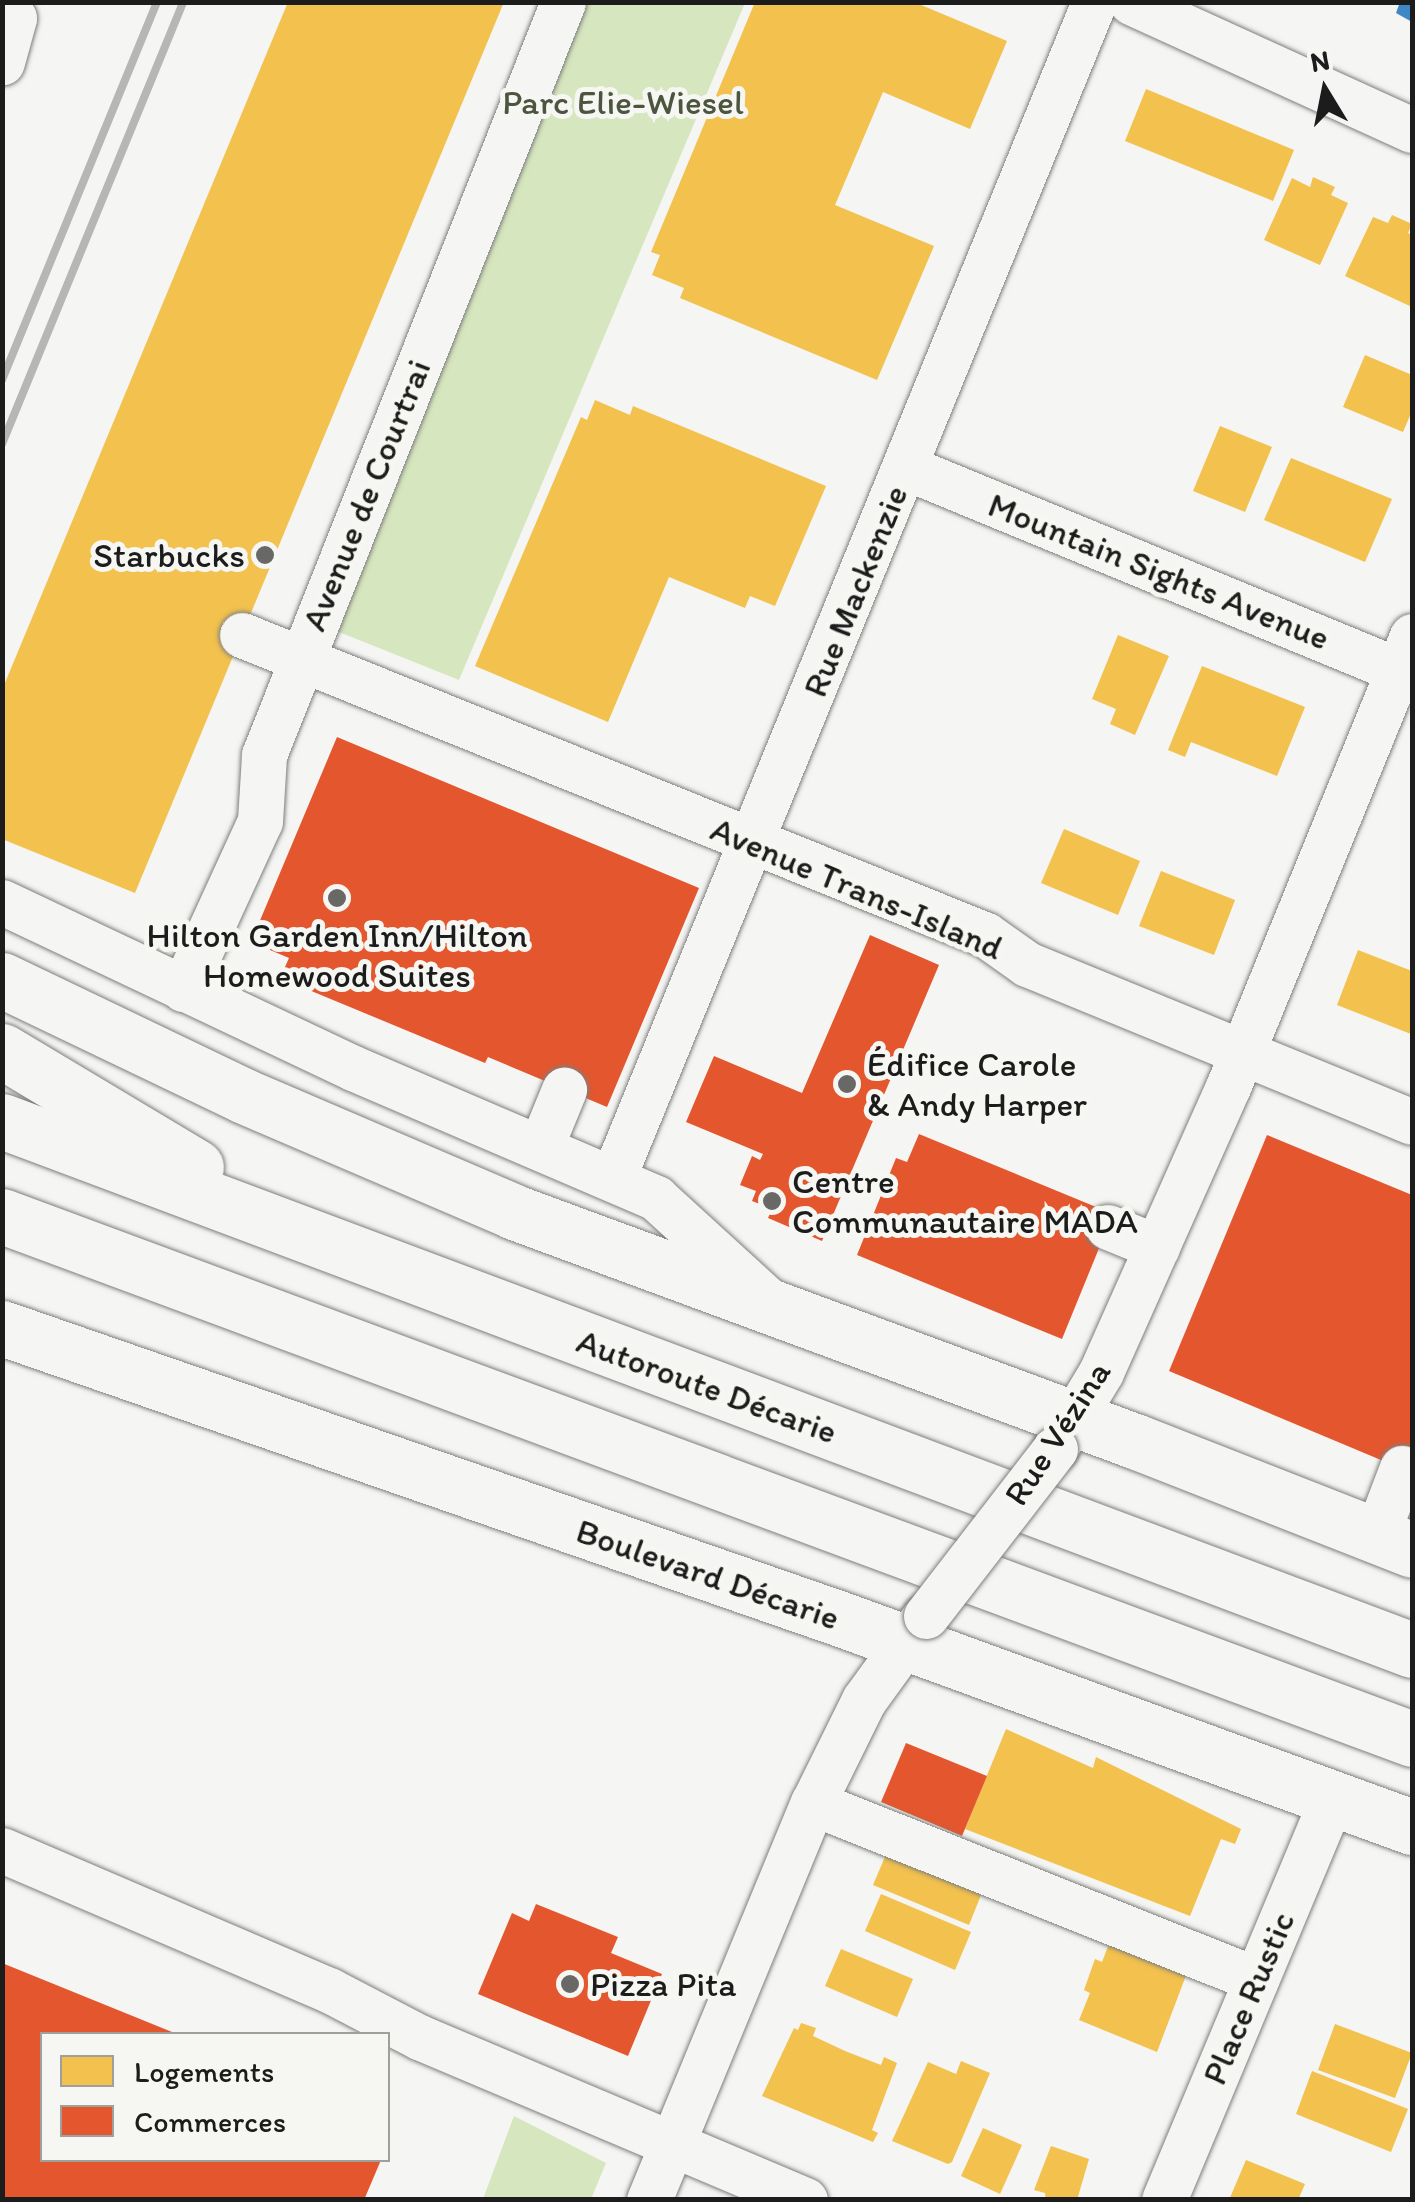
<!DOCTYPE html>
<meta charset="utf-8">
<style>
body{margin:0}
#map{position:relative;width:1415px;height:2202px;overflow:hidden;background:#f5f5f3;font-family:Itim,sans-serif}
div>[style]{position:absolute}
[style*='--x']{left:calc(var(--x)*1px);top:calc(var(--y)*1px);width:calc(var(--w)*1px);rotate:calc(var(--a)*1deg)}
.green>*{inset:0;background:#d6e6be}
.homes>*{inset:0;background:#f2c14e}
.shops>*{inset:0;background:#e4572e}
.schools>*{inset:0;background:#3f88c5}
.roads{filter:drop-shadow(0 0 2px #7e7e7d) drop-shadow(0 0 2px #7e7e7d)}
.minor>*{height:45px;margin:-22.5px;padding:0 22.5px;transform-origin:22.5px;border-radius:22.5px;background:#f5f5f3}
.major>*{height:55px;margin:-27.5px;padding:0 27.5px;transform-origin:27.5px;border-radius:27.5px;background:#f5f5f3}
.highway>*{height:55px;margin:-27.5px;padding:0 27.5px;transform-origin:27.5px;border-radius:27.5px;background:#f5f5f3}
.rail>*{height:8px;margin:-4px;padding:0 4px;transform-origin:4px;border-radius:4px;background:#b6b6b5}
.bridges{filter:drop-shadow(0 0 2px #7e7e7d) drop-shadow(0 0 2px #7e7e7d)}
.minor-bridge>*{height:45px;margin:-22.5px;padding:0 22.5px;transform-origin:22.5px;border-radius:22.5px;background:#f5f5f3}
.dots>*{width:28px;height:28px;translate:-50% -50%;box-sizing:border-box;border:5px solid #f6f6f2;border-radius:50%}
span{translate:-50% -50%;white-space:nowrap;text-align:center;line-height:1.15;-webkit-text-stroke:10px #f6f6f2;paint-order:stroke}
.park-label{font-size:35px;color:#4c553f}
.street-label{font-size:35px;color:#1c1c1c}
.poi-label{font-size:35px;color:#1c1c1c}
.right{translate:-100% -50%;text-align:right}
.left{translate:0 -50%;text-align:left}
.frame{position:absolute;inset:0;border:5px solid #1c1c1c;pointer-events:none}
.legend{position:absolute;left:40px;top:2032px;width:350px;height:130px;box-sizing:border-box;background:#f6f6f2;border:2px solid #9f9f9c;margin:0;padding:12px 18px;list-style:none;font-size:30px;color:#1c1c1c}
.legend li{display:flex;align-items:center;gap:20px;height:50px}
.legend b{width:50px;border:2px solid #9f9f9c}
.north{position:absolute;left:1275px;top:40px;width:100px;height:100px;-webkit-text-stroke:8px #f6f6f2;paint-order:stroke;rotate:350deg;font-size:28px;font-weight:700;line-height:40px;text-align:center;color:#1c1c1c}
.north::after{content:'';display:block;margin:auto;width:35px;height:45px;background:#1c1c1c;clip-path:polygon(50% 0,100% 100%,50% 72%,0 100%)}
</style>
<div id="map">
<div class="green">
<i style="clip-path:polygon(583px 3px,745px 3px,459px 680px,329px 628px)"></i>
<i style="clip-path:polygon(514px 2116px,606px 2163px,591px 2199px,483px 2199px)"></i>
</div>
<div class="homes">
<i style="clip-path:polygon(288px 2px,504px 2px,135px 893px,2px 839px,2px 690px)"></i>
<i style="clip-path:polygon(755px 2px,914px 2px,1007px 41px,970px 129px,883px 92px,835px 205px,934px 246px,877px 380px,680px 298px,684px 288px,652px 275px,660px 255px,651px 252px)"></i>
<i style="clip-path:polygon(1146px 89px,1294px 150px,1273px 201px,1125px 141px)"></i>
<i style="clip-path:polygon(1313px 177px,1335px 187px,1331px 195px,1348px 203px,1320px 265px,1264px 240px,1292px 178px,1310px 187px)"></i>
<i style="clip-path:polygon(1392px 215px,1412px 224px,1408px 233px,1412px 235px,1412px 307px,1345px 276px,1373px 217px,1388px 223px)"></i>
<i style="clip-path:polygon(1365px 355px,1412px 375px,1412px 411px,1403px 432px,1343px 407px)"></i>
<i style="clip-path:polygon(595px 400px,630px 415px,633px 406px,826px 486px,775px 606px,750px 596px,745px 608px,669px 577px,608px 722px,475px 666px,581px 417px,587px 420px)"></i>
<i style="clip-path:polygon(1220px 426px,1272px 447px,1245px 512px,1193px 491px)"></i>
<i style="clip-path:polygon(1291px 458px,1392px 499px,1365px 562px,1264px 520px)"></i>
<i style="clip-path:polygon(1118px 635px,1169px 656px,1135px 735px,1110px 724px,1116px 709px,1092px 699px)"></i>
<i style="clip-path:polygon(1202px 666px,1305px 707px,1277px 776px,1191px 742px,1185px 757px,1168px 750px)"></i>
<i style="clip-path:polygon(1064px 829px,1140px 861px,1118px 915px,1041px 883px)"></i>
<i style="clip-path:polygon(1161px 871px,1235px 900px,1214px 955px,1139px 926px)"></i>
<i style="clip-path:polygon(1358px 950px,1412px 971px,1411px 1034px,1337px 1005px)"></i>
<i style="clip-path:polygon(1006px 1729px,1093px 1768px,1096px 1757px,1241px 1829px,1235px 1844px,1221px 1839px,1190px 1916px,965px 1829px)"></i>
<i style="clip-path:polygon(890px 1845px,985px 1885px,969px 1925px,873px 1885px)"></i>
<i style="clip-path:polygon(881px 1894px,971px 1932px,955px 1970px,865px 1931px)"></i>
<i style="clip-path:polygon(1112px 1936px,1190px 1965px,1157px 2052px,1079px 2020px,1090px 1993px,1084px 1990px,1095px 1959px,1102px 1962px)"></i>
<i style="clip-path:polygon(841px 1949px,913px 1979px,897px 2017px,825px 1986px)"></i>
<i style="clip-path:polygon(801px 2023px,816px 2028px,813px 2036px,845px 2051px,881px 2065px,884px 2057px,897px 2063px,872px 2130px,878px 2133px,873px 2142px,762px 2096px,794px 2028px,798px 2030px)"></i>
<i style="clip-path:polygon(1335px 2024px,1412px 2053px,1395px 2098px,1318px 2070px)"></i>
<i style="clip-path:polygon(961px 2061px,990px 2073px,952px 2162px,948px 2164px,892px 2141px,928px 2062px,956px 2074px)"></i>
<i style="clip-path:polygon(1312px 2071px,1408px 2109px,1391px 2152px,1296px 2114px)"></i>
<i style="clip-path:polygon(983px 2128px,1022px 2145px,1000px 2194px,961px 2176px)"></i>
<i style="clip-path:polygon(1051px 2146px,1089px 2159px,1077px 2200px,1046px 2200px,1045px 2193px,1034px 2190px)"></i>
<i style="clip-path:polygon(1246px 2160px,1305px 2184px,1298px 2200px,1229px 2200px)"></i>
</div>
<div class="shops">
<i style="clip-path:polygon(337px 737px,699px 888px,607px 1107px,488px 1057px,485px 1063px,280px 978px,289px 958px,251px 942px)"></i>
<i style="clip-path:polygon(870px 935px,939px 965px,822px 1241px,768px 1218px,772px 1209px,752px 1201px,756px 1191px,740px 1185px,752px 1156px,760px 1160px,763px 1154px,686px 1122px,714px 1056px,802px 1093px)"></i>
<i style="clip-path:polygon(919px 1134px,1113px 1214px,1062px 1339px,857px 1255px,896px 1158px,907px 1162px)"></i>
<i style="clip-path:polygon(1267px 1135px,1412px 1195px,1412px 1473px,1169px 1371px)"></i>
<i style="clip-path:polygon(906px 1743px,987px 1776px,962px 1836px,881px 1802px)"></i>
<i style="clip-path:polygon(536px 1904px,618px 1937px,611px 1953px,662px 1974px,628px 2056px,478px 1994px,512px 1913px,529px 1921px)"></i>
<i style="clip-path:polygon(2px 1963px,177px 2034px,42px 2034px,42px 2160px,381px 2160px,364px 2200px,2px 2200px)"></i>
</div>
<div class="schools">
<i style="clip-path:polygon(1400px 2px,1412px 2px,1412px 22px,1396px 13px)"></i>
</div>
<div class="roads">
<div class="minor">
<i style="--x:1131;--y:2;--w:309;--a:24.5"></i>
<i style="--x:2;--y:13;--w:13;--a:23"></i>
<i style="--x:14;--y:18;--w:46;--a:105.3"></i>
<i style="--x:905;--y:467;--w:548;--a:22.4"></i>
<i style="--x:242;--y:635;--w:802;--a:21.96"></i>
<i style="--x:986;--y:935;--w:50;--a:35.3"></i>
<i style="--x:1027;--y:964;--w:416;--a:22.3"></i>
<i style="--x:2;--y:902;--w:388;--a:25.3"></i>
<i style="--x:353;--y:1068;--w:330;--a:23.2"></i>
<i style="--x:656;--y:1198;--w:156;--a:42.4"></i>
<i style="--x:183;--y:989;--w:185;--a:-65.4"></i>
<i style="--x:260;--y:821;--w:66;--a:-86.5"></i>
<i style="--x:264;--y:755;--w:810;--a:-68.34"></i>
<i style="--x:541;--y:1146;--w:61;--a:-67.7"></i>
<i style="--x:613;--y:1178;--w:1271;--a:-67.75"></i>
<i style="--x:1108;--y:1227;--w:53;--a:22.2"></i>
<i style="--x:1056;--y:1447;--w:87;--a:-59"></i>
<i style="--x:1101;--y:1372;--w:312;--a:-66"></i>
<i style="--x:1228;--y:1087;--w:487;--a:-67.8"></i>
<i style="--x:1376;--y:1536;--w:73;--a:-69.1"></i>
<i style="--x:813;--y:1803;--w:477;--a:21.7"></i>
<i style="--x:2;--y:1850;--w:356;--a:23.2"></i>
<i style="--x:329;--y:1990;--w:102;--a:27.6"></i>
<i style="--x:419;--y:2037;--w:419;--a:22.9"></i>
<i style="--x:649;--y:2200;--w:430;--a:-67.6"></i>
<i style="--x:813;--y:1803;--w:115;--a:-63.7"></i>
<i style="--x:864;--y:1700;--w:102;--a:-54.1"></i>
<i style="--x:1164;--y:2200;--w:438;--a:-67.3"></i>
</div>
<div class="major">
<i style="--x:2;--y:980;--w:268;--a:25.6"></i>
<i style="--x:244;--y:1096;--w:294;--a:23.2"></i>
<i style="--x:514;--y:1212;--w:664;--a:20.26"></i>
<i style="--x:1137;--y:1442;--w:295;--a:21.4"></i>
<i style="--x:2;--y:1328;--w:888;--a:19.13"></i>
<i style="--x:841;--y:1619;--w:608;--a:20.02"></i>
</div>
<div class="highway">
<i style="--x:2;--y:1051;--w:226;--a:30.9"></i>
<i style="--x:2;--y:1121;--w:1506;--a:20.56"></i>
<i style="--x:2;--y:1216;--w:1504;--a:20.35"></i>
</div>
</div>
<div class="rail">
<i style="--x:2;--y:380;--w:409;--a:-67.7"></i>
<i style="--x:2;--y:444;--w:478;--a:-67.7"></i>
</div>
<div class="bridges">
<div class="minor-bridge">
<i style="--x:926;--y:1616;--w:211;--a:-52.3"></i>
</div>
</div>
<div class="dots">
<i style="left:265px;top:555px;background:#686867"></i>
<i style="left:337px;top:898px;background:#686867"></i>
<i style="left:847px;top:1084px;background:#686867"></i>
<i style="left:772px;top:1201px;background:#686867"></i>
<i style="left:570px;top:1984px;background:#686867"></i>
</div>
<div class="park-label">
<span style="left:623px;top:102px">Parc Elie-Wiesel</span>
</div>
<div class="street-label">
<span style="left:366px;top:495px;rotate:-68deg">Avenue de Courtrai</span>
<span style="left:1159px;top:571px;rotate:22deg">Mountain Sights Avenue</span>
<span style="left:855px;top:591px;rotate:-68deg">Rue Mackenzie</span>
<span style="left:857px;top:888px;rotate:23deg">Avenue Trans-Island</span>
<span style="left:707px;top:1386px;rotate:20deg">Autoroute Décarie</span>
<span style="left:1057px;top:1433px;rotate:-57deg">Rue Vézina</span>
<span style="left:708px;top:1574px;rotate:19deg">Boulevard Décarie</span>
<span style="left:1248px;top:1998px;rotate:-67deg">Place Rustic</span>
</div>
<div class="poi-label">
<span class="right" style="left:245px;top:555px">Starbucks</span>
<span style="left:337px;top:955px">Hilton Garden Inn/Hilton<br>Homewood Suites</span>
<span class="left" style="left:867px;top:1084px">Édifice Carole<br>&amp; Andy Harper</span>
<span class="left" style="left:792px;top:1201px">Centre<br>Communautaire MADA</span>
<span class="left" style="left:590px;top:1984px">Pizza Pita</span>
</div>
<div class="frame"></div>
<ul class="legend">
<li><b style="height:28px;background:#f2c14e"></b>Logements</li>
<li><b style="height:28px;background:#e4572e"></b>Commerces</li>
</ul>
<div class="north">N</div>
</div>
